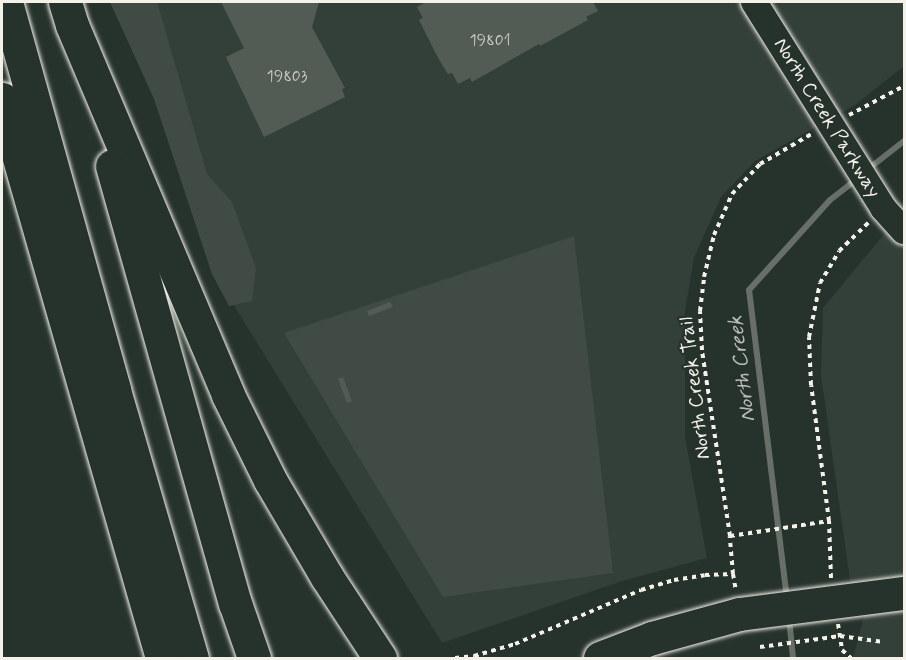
<!DOCTYPE html>
<style>
body{margin:0}
#map{position:relative;width:906px;height:660px;overflow:hidden;background:#26332d;font-family:Mynerve,sans-serif}
div>[style]{position:absolute}
[style*='--x']{left:calc(var(--x)*1px);top:calc(var(--y)*1px);width:calc(var(--w)*1px);rotate:calc(var(--a)*1deg)}
.built>*{inset:0;background:#333f39}
.green>*{inset:0;background:#414b45}
.stream>*{height:6px;margin:-3px;padding:0 3px;transform-origin:3px;border-radius:3px;background:#676f68}
.building>*{inset:0;background:#525c55}
.path>*{height:4px;margin-top:-2px;transform-origin:0;background:repeating-linear-gradient(90deg,#f4f1e8 0 4.5px,transparent 0 9px)}
.roads{filter:drop-shadow(0 0 2px #f4f1e8) drop-shadow(0 0 2px #f4f1e8)}
.minor>*{height:26px;margin:-13px;padding:0 13px;transform-origin:13px;border-radius:13px;background:#26332d}
.major>*{height:33px;margin:-16.5px;padding:0 16.5px;transform-origin:16.5px;border-radius:16.5px;background:#26332d}
.highway>*{height:33px;margin:-16.5px;padding:0 16.5px;transform-origin:16.5px;border-radius:16.5px;background:#26332d}
span{translate:-50% -50%;white-space:nowrap;text-align:center;line-height:1.15;-webkit-text-stroke:4.5px #26332d;paint-order:stroke}
.number-label{font-size:16px;color:#ccccc3}
.number-label span{-webkit-text-stroke-width:0}
.street-label{font-size:20px;color:#f4f1e8}
.water-label{font-size:21px;color:#bcbdb5;font-style:italic}
.frame{position:absolute;inset:0;border:3px solid #f4f1e8;pointer-events:none}
</style>
<div id="map">
<div class="built">
<i style="clip-path:polygon(137px 2px,904px 2px,904px 66px,855px 105px,755px 161px,721px 197px,694px 258px,685px 311px,685px 437px,707px 558px,622px 581px,442px 643px,230px 299px)"></i>
<i style="clip-path:polygon(904px 220px,904px 580px,851px 587px,821px 375px,823px 308px,885px 233px)"></i>
<i style="clip-path:polygon(904px 593px,904px 658px,853px 658px,869px 597px)"></i>
</div>
<div class="green">
<i style="clip-path:polygon(110px 2px,157px 2px,207px 174px,232px 202px,256px 268px,252px 301px,229px 306px,212px 274px,154px 99px)"></i>
<i style="clip-path:polygon(574px 236px,613px 573px,443px 597px,284px 333px)"></i>
</div>
<div class="stream">
<i style="--x:867;--y:170;--w:47;--a:-38.1"></i>
<i style="--x:787;--y:599;--w:311;--a:-97"></i>
<i style="--x:749;--y:290;--w:121;--a:-48"></i>
<i style="--x:830;--y:200;--w:34;--a:-38"></i>
<i style="--x:789;--y:618;--w:40;--a:84.3"></i>
</div>
<div class="building">
<i style="clip-path:polygon(221px 2px,319px 2px,312px 27px,345px 88px,342px 89px,345px 97px,264px 137px,226px 57px,244px 48px)"></i>
<i style="clip-path:polygon(426px 2px,593px 2px,598px 11px,586px 17px,588px 20px,540px 46px,539px 44px,472px 82px,470px 78px,458px 84px,452px 73px,448px 74px,438px 58px,419px 20px,423px 18px,417px 7px)"></i>
<i style="clip-path:polygon(390px 302px,393px 307px,369px 316px,367px 311px)"></i>
<i style="clip-path:polygon(343px 377px,352px 401px,347px 403px,338px 379px)"></i>
</div>
<div class="path">
<i style="--x:849;--y:115;--w:62;--a:-27.8"></i>
<i style="--x:730;--y:536;--w:100;--a:-8.6"></i>
<i style="--x:733;--y:574;--w:17;--a:80"></i>
<i style="--x:831;--y:578;--w:57;--a:-92"></i>
<i style="--x:829;--y:521;--w:137;--a:-97.5"></i>
<i style="--x:811;--y:385;--w:48;--a:-92.4"></i>
<i style="--x:809;--y:337;--w:55;--a:-78.5"></i>
<i style="--x:820;--y:283;--w:37;--a:-59"></i>
<i style="--x:839;--y:251;--w:42;--a:-44"></i>
<i style="--x:838;--y:624;--w:26;--a:81"></i>
<i style="--x:842;--y:650;--w:12;--a:42"></i>
<i style="--x:760;--y:647;--w:81;--a:-7.8"></i>
<i style="--x:840;--y:636;--w:44;--a:7.8"></i>
<i style="--x:455;--y:658;--w:19;--a:-6"></i>
<i style="--x:474;--y:656;--w:43;--a:-16.3"></i>
<i style="--x:515;--y:644;--w:137;--a:-23.2"></i>
<i style="--x:641;--y:590;--w:34;--a:-17"></i>
<i style="--x:674;--y:580;--w:31;--a:-9"></i>
<i style="--x:705;--y:575;--w:28;--a:-2"></i>
<i style="--x:733;--y:574;--w:38;--a:-95"></i>
<i style="--x:730;--y:536;--w:188;--a:-98.6"></i>
<i style="--x:702;--y:350;--w:39;--a:-93"></i>
<i style="--x:700;--y:311;--w:34;--a:-83"></i>
<i style="--x:704;--y:277;--w:43;--a:-76.6"></i>
<i style="--x:714;--y:235;--w:45;--a:-66.3"></i>
<i style="--x:732;--y:194;--w:41;--a:-47"></i>
<i style="--x:760;--y:164;--w:61;--a:-30.3"></i>
</div>
<div class="roads">
<div class="minor">
<i style="--x:754;--y:2;--w:243;--a:57.9"></i>
<i style="--x:883;--y:208;--w:31;--a:48"></i>
</div>
<div class="major">
<i style="--x:600;--y:658;--w:56;--a:-21"></i>
<i style="--x:652;--y:638;--w:90;--a:-15.4"></i>
<i style="--x:739;--y:614;--w:166;--a:-7.3"></i>
</div>
<div class="highway">
<i style="--x:6;--y:2;--w:403;--a:74.4"></i>
<i style="--x:114;--y:390;--w:279;--a:73.8"></i>
<i style="--x:65;--y:2;--w:24;--a:73"></i>
<i style="--x:72;--y:25;--w:402;--a:67.1"></i>
<i style="--x:228;--y:395;--w:95;--a:63.7"></i>
<i style="--x:270;--y:480;--w:113;--a:59.6"></i>
<i style="--x:327;--y:577;--w:97;--a:56.8"></i>
<i style="--x:2;--y:99;--w:581;--a:74.03"></i>
<i style="--x:112;--y:166;--w:454;--a:74.3"></i>
<i style="--x:235;--y:603;--w:58;--a:70.9"></i>
</div>
</div>
<div class="number-label">
<span style="left:490px;top:41px">19801</span>
<span style="left:287px;top:77px">19803</span>
</div>
<div class="street-label">
<span style="left:827px;top:118px;rotate:58deg">North Creek Parkway</span>
<span style="left:695px;top:388px;rotate:-97deg">North Creek Trail</span>
</div>
<div class="water-label">
<span style="left:742px;top:369px;rotate:-97deg">North Creek</span>
</div>
<div class="frame"></div>
</div>
